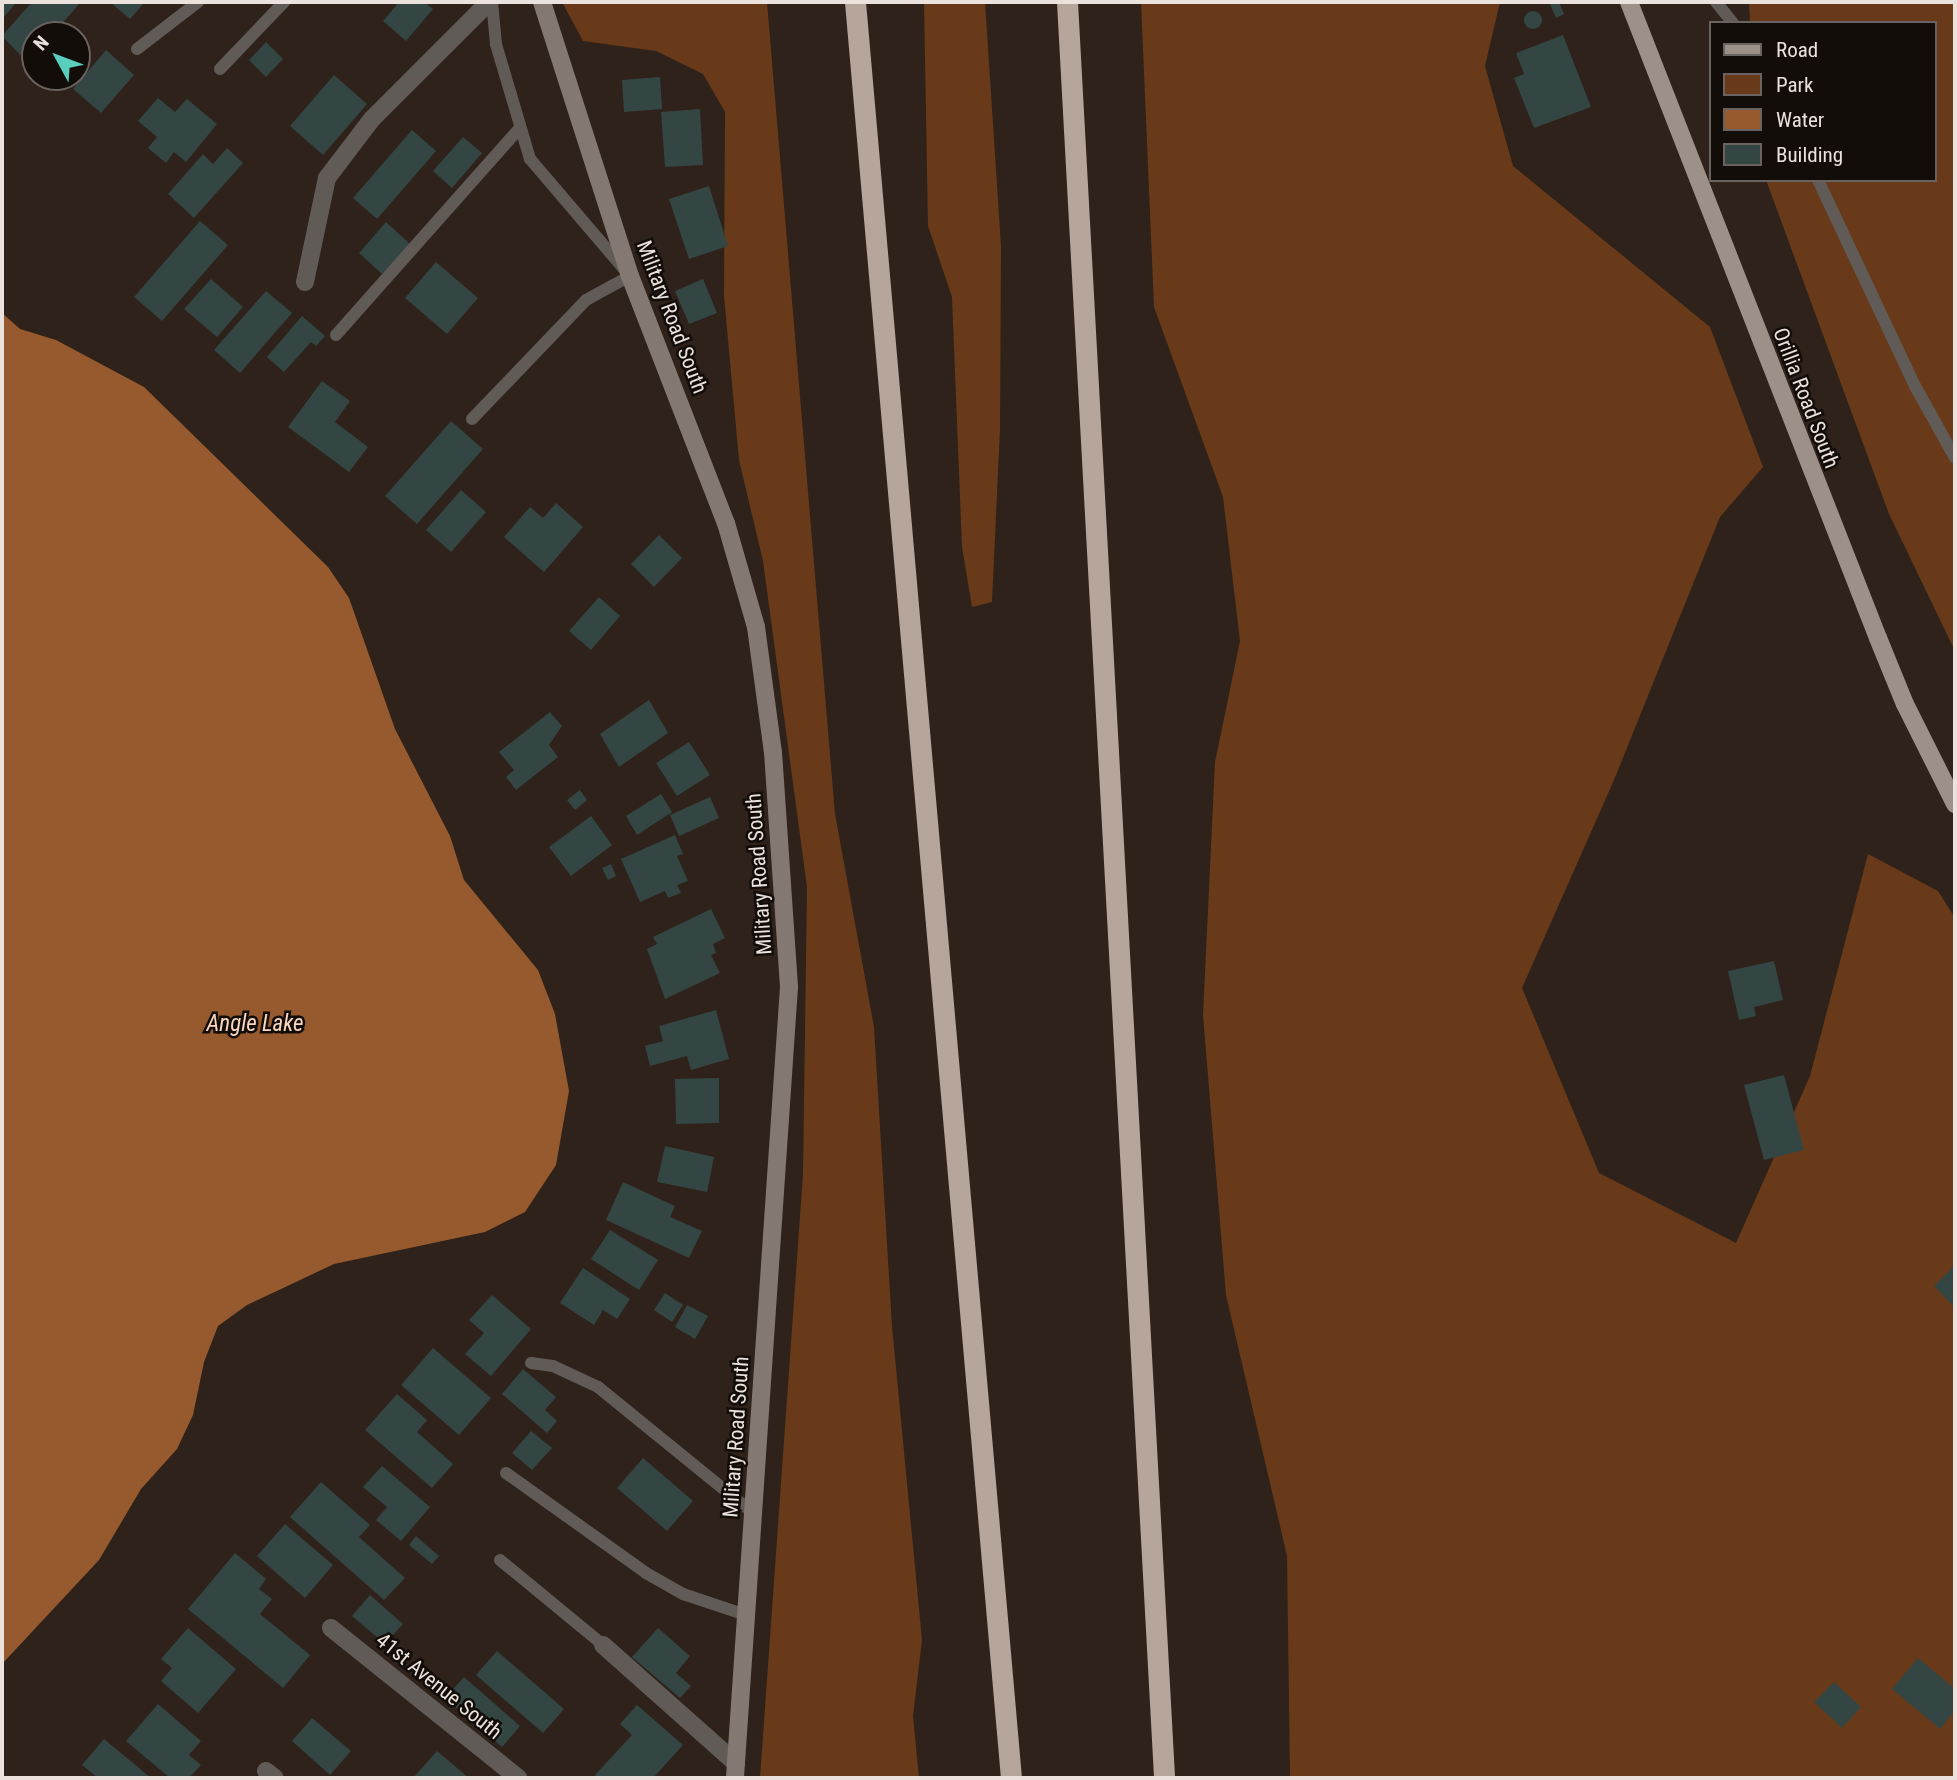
<!DOCTYPE html>
<style>
body{margin:0}
#map{position:relative;width:1957px;height:1780px;overflow:hidden;background:#2e221a;font-family:"Roboto Condensed",sans-serif}
div>[style]{position:absolute}
[style*='--x']{left:calc(var(--x)*1px);top:calc(var(--y)*1px);width:calc(var(--w)*1px);rotate:calc(var(--a)*1deg)}
.green>*{inset:0;background:#683a19}
.water>*{inset:0;background:#965a2e}
.building>*{inset:0;background:#344643}
.round{border-radius:50%}
.service>*{height:12px;margin:-6px;padding:0 6px;transform-origin:6px;border-radius:6px;background:#615b57}
.minor>*{height:18px;margin:-9px;padding:0 9px;transform-origin:9px;border-radius:9px;background:#615b57}
.secondary>*{height:18px;margin:-9px;padding:0 9px;transform-origin:9px;border-radius:9px;background:#837972}
.primary>*{height:18px;margin:-9px;padding:0 9px;transform-origin:9px;border-radius:9px;background:#9d9088}
.motorway>*{height:21px;margin:-10.5px;padding:0 10.5px;transform-origin:10.5px;border-radius:10.5px;background:#b5a59b}
span{translate:-50% -50%;white-space:nowrap;text-align:center;line-height:1.15;-webkit-text-stroke:5px #120d09;paint-order:stroke}
.street-label{font-size:21px;color:#ebe2dd}
.water-label{font-size:23px;color:#fad6be;font-style:italic}
.frame{position:absolute;inset:0;border:4px solid #ebe2dd;pointer-events:none}
.legend{position:absolute;left:1709px;top:21px;width:228px;height:161px;box-sizing:border-box;background:#120d09;border:2px solid #69625e;margin:0;padding:9px 12px;list-style:none;font-size:21px;color:#ebe2dd}
.legend li{display:flex;align-items:center;gap:14px;height:35px}
.legend b{width:35px;border:2px solid #69625e}
.north{position:absolute;left:21px;top:21px;width:70px;height:70px;box-sizing:border-box;background:#120d09;border:2px solid #69625e;border-radius:50%;rotate:311deg;font-size:19px;font-weight:700;line-height:28px;text-align:center;color:#ebe2dd}
.north::after{content:'';display:block;margin:auto;width:24px;height:32px;background:#59cebf;clip-path:polygon(50% 0,100% 100%,50% 72%,0 100%)}
</style>
<div id="map">
<div class="green">
<i style="clip-path:polygon(562px 2px,767px 2px,835px 814px,874px 1027px,892px 1326px,922px 1640px,913px 1716px,919px 1778px,760px 1778px,803px 1174px,807px 887px,763px 561px,739px 460px,724px 296px,725px 112px,703px 74px,656px 51px,583px 41px)"></i>
<i style="clip-path:polygon(924px 2px,985px 2px,1001px 246px,1000px 429px,992px 602px,972px 607px,962px 547px,952px 297px,928px 226px)"></i>
<i style="clip-path:polygon(1141px 2px,1500px 2px,1485px 66px,1513px 166px,1710px 327px,1763px 467px,1720px 517px,1614px 780px,1522px 988px,1599px 1173px,1736px 1243px,1810px 1076px,1868px 854px,1938px 891px,1955px 918px,1955px 1778px,1290px 1778px,1287px 1556px,1226px 1295px,1203px 1015px,1215px 762px,1240px 641px,1223px 497px,1154px 307px)"></i>
<i style="clip-path:polygon(1749px 2px,1955px 2px,1955px 651px,1889px 514px,1766px 180px,1934px 180px,1934px 23px,1750px 23px)"></i>
</div>
<div class="water">
<i style="clip-path:polygon(2px 313px,20px 329px,56px 340px,144px 387px,328px 567px,349px 598px,395px 729px,450px 836px,464px 880px,538px 970px,555px 1014px,569px 1091px,556px 1165px,525px 1212px,485px 1232px,334px 1264px,247px 1305px,218px 1326px,204px 1362px,193px 1415px,177px 1449px,141px 1489px,99px 1560px,2px 1664px)"></i>
</div>
<div class="building">
<i style="clip-path:polygon(2px 2px,17px 2px,2px 19px)"></i>
<i style="clip-path:polygon(32px 2px,81px 2px,52px 35px,35px 35px,35px 55px,28px 63px,2px 36px)"></i>
<i style="clip-path:polygon(110px 2px,145px 2px,130px 19px)"></i>
<i style="clip-path:polygon(399px 2px,424px 2px,433px 9px,406px 41px,383px 21px)"></i>
<i style="clip-path:polygon(1549px 2px,1559px 2px,1564px 14px,1556px 18px)"></i>
<i class="round" style="left:1524px;top:11px;width:18px;height:18px"></i>
<i style="clip-path:polygon(1563px 35px,1591px 107px,1534px 128px,1514px 78px,1524px 74px,1516px 53px)"></i>
<i style="clip-path:polygon(266px 42px,283px 59px,266px 77px,249px 60px)"></i>
<i style="clip-path:polygon(106px 50px,134px 75px,101px 113px,73px 89px)"></i>
<i style="clip-path:polygon(334px 75px,367px 104px,323px 155px,290px 126px)"></i>
<i style="clip-path:polygon(660px 77px,662px 109px,624px 112px,622px 80px)"></i>
<i style="clip-path:polygon(158px 98px,175px 112px,187px 99px,217px 124px,186px 162px,174px 152px,166px 163px,148px 148px,157px 137px,138px 121px)"></i>
<i style="clip-path:polygon(700px 109px,703px 165px,665px 167px,661px 112px)"></i>
<i style="clip-path:polygon(412px 130px,436px 151px,377px 219px,353px 198px)"></i>
<i style="clip-path:polygon(463px 137px,482px 153px,452px 188px,433px 171px)"></i>
<i style="clip-path:polygon(227px 148px,243px 163px,194px 218px,168px 194px,203px 154px,213px 164px)"></i>
<i style="clip-path:polygon(709px 186px,728px 246px,689px 259px,669px 199px)"></i>
<i style="clip-path:polygon(200px 221px,228px 245px,162px 321px,134px 297px)"></i>
<i style="clip-path:polygon(386px 222px,410px 244px,382px 274px,359px 253px)"></i>
<i style="clip-path:polygon(436px 262px,478px 298px,447px 334px,405px 298px)"></i>
<i style="clip-path:polygon(211px 279px,243px 307px,217px 337px,184px 309px)"></i>
<i style="clip-path:polygon(703px 279px,717px 313px,689px 324px,675px 291px)"></i>
<i style="clip-path:polygon(266px 291px,292px 313px,240px 373px,214px 350px)"></i>
<i style="clip-path:polygon(302px 316px,325px 336px,316px 346px,311px 342px,284px 372px,267px 357px)"></i>
<i style="clip-path:polygon(322px 381px,350px 401px,335px 422px,368px 447px,349px 472px,288px 427px)"></i>
<i style="clip-path:polygon(451px 421px,483px 449px,417px 524px,385px 496px)"></i>
<i style="clip-path:polygon(461px 490px,486px 512px,451px 552px,426px 530px)"></i>
<i style="clip-path:polygon(556px 503px,583px 527px,544px 572px,504px 537px,530px 507px,543px 518px)"></i>
<i style="clip-path:polygon(659px 535px,682px 558px,654px 587px,631px 564px)"></i>
<i style="clip-path:polygon(599px 597px,620px 616px,591px 650px,569px 631px)"></i>
<i style="clip-path:polygon(649px 700px,668px 733px,619px 767px,600px 734px)"></i>
<i style="clip-path:polygon(550px 712px,562px 726px,549px 745px,558px 757px,516px 790px,506px 777px,514px 770px,499px 752px)"></i>
<i style="clip-path:polygon(689px 742px,710px 775px,677px 796px,656px 763px)"></i>
<i style="clip-path:polygon(580px 790px,587px 800px,575px 810px,567px 800px)"></i>
<i style="clip-path:polygon(661px 794px,672px 812px,637px 835px,626px 816px)"></i>
<i style="clip-path:polygon(710px 797px,719px 818px,679px 836px,670px 815px)"></i>
<i style="clip-path:polygon(591px 816px,612px 845px,571px 876px,549px 847px)"></i>
<i style="clip-path:polygon(675px 835px,683px 854px,677px 856px,688px 881px,677px 885px,681px 893px,668px 898px,665px 891px,640px 902px,621px 859px)"></i>
<i style="clip-path:polygon(611px 864px,616px 876px,608px 880px,602px 868px)"></i>
<i style="clip-path:polygon(711px 909px,725px 938px,713px 944px,716px 953px,711px 955px,720px 973px,665px 999px,647px 949px,657px 944px,653px 937px)"></i>
<i style="clip-path:polygon(1774px 961px,1783px 1000px,1754px 1007px,1756px 1016px,1739px 1020px,1728px 971px)"></i>
<i style="clip-path:polygon(716px 1010px,729px 1059px,691px 1070px,687px 1056px,650px 1066px,645px 1046px,663px 1041px,659px 1026px)"></i>
<i style="clip-path:polygon(1784px 1075px,1804px 1150px,1764px 1160px,1744px 1085px)"></i>
<i style="clip-path:polygon(719px 1078px,719px 1123px,676px 1124px,675px 1079px)"></i>
<i style="clip-path:polygon(665px 1146px,714px 1157px,707px 1192px,657px 1182px)"></i>
<i style="clip-path:polygon(623px 1182px,675px 1206px,670px 1217px,702px 1231px,689px 1258px,606px 1220px)"></i>
<i style="clip-path:polygon(610px 1230px,658px 1260px,639px 1290px,591px 1259px)"></i>
<i style="clip-path:polygon(1955px 1265px,1955px 1308px,1934px 1286px)"></i>
<i style="clip-path:polygon(583px 1268px,630px 1299px,617px 1319px,603px 1310px,594px 1325px,560px 1303px)"></i>
<i style="clip-path:polygon(665px 1293px,683px 1305px,672px 1322px,654px 1310px)"></i>
<i style="clip-path:polygon(492px 1295px,531px 1329px,491px 1376px,465px 1354px,484px 1333px,469px 1320px)"></i>
<i style="clip-path:polygon(687px 1305px,708px 1316px,695px 1339px,675px 1327px)"></i>
<i style="clip-path:polygon(433px 1348px,491px 1398px,459px 1435px,401px 1385px)"></i>
<i style="clip-path:polygon(523px 1369px,556px 1397px,545px 1410px,557px 1421px,547px 1433px,502px 1394px)"></i>
<i style="clip-path:polygon(397px 1394px,427px 1420px,417px 1432px,453px 1464px,432px 1488px,365px 1430px)"></i>
<i style="clip-path:polygon(531px 1431px,552px 1448px,532px 1470px,512px 1453px)"></i>
<i style="clip-path:polygon(643px 1458px,693px 1501px,667px 1531px,617px 1488px)"></i>
<i style="clip-path:polygon(382px 1466px,430px 1507px,401px 1541px,376px 1520px,387px 1507px,363px 1487px)"></i>
<i style="clip-path:polygon(321px 1482px,370px 1525px,359px 1537px,405px 1578px,384px 1600px,290px 1517px)"></i>
<i style="clip-path:polygon(285px 1524px,333px 1565px,305px 1598px,257px 1556px)"></i>
<i style="clip-path:polygon(416px 1536px,439px 1556px,432px 1564px,409px 1545px)"></i>
<i style="clip-path:polygon(235px 1553px,266px 1579px,259px 1589px,272px 1599px,260px 1614px,310px 1655px,283px 1688px,188px 1609px)"></i>
<i style="clip-path:polygon(370px 1595px,403px 1624px,385px 1644px,352px 1616px)"></i>
<i style="clip-path:polygon(188px 1628px,236px 1669px,198px 1713px,161px 1681px,172px 1668px,161px 1659px)"></i>
<i style="clip-path:polygon(658px 1628px,690px 1656px,676px 1673px,691px 1686px,680px 1698px,632px 1657px)"></i>
<i style="clip-path:polygon(497px 1651px,564px 1709px,543px 1733px,476px 1675px)"></i>
<i style="clip-path:polygon(1918px 1658px,1955px 1689px,1955px 1710px,1940px 1729px,1892px 1689px)"></i>
<i style="clip-path:polygon(464px 1677px,520px 1726px,502px 1747px,445px 1698px)"></i>
<i style="clip-path:polygon(1834px 1682px,1861px 1707px,1842px 1728px,1814px 1702px)"></i>
<i style="clip-path:polygon(158px 1704px,201px 1741px,189px 1755px,201px 1765px,189px 1778px,170px 1778px,126px 1741px)"></i>
<i style="clip-path:polygon(637px 1705px,683px 1745px,653px 1778px,599px 1778px,595px 1775px,632px 1735px,620px 1724px)"></i>
<i style="clip-path:polygon(312px 1718px,351px 1751px,330px 1775px,292px 1741px)"></i>
<i style="clip-path:polygon(104px 1739px,151px 1778px,98px 1778px,82px 1765px)"></i>
<i style="clip-path:polygon(437px 1751px,469px 1778px,413px 1778px)"></i>
</div>
<div class="service">
<i style="--x:1716;--y:2;--w:27;--a:51"></i>
<i style="--x:137;--y:49;--w:77;--a:-37.6"></i>
<i style="--x:220;--y:69;--w:93;--a:-46.3"></i>
<i style="--x:1818;--y:180;--w:228;--a:64.8"></i>
<i style="--x:1915;--y:386;--w:82;--a:60.9"></i>
<i style="--x:336;--y:335;--w:277;--a:-48.4"></i>
<i style="--x:472;--y:419;--w:165;--a:-46.2"></i>
<i style="--x:586;--y:300;--w:50;--a:-28.6"></i>
<i style="--x:630;--y:276;--w:154;--a:-130.5"></i>
<i style="--x:530;--y:159;--w:120;--a:-106.5"></i>
<i style="--x:496;--y:44;--w:42;--a:-95.4"></i>
<i style="--x:531;--y:1363;--w:22;--a:8"></i>
<i style="--x:553;--y:1366;--w:50;--a:25"></i>
<i style="--x:598;--y:1387;--w:200;--a:39.1"></i>
<i style="--x:506;--y:1473;--w:172;--a:35.5"></i>
<i style="--x:646;--y:1573;--w:43;--a:29.6"></i>
<i style="--x:683;--y:1594;--w:66;--a:18.4"></i>
<i style="--x:500;--y:1560;--w:134;--a:39.5"></i>
</div>
<div class="minor">
<i style="--x:305;--y:282;--w:106;--a:-78.1"></i>
<i style="--x:327;--y:178;--w:74;--a:-52.7"></i>
<i style="--x:372;--y:119;--w:165;--a:-45"></i>
<i style="--x:331;--y:1628;--w:240;--a:38.7"></i>
<i style="--x:603;--y:1645;--w:178;--a:41.6"></i>
<i style="--x:266;--y:1771;--w:11;--a:38"></i>
</div>
<div class="secondary">
<i style="--x:542;--y:2;--w:288;--a:72.2"></i>
<i style="--x:630;--y:276;--w:265;--a:68.8"></i>
<i style="--x:726;--y:523;--w:108;--a:73.9"></i>
<i style="--x:756;--y:627;--w:126;--a:82.3"></i>
<i style="--x:773;--y:752;--w:236;--a:86.1"></i>
<i style="--x:789;--y:987;--w:793;--a:93.91"></i>
</div>
<div class="primary">
<i style="--x:1629;--y:2;--w:683;--a:68.62"></i>
<i style="--x:1878;--y:638;--w:71;--a:67.8"></i>
<i style="--x:1905;--y:704;--w:112;--a:63.4"></i>
</div>
<div class="motorway">
<i style="--x:855;--y:2;--w:1783;--a:84.98"></i>
<i style="--x:1067;--y:2;--w:1779;--a:86.87"></i>
</div>
<div class="street-label">
<span style="left:672px;top:317px;rotate:69deg">Military Road South</span>
<span style="left:1806px;top:398px;rotate:69deg">Orillia Road South</span>
<span style="left:759px;top:874px;rotate:-94deg">Military Road South</span>
<span style="left:736px;top:1437px;rotate:-86deg">Military Road South</span>
<span style="left:439px;top:1686px;rotate:39deg">41st Avenue South</span>
</div>
<div class="water-label">
<span style="left:255px;top:1024px">Angle Lake</span>
</div>
<div class="frame"></div>
<ul class="legend">
<li><b style="height:9px;background:#9d9088"></b>Road</li>
<li><b style="height:19px;background:#683a19"></b>Park</li>
<li><b style="height:19px;background:#965a2e"></b>Water</li>
<li><b style="height:19px;background:#344643"></b>Building</li>
</ul>
<div class="north">N</div>
</div>
